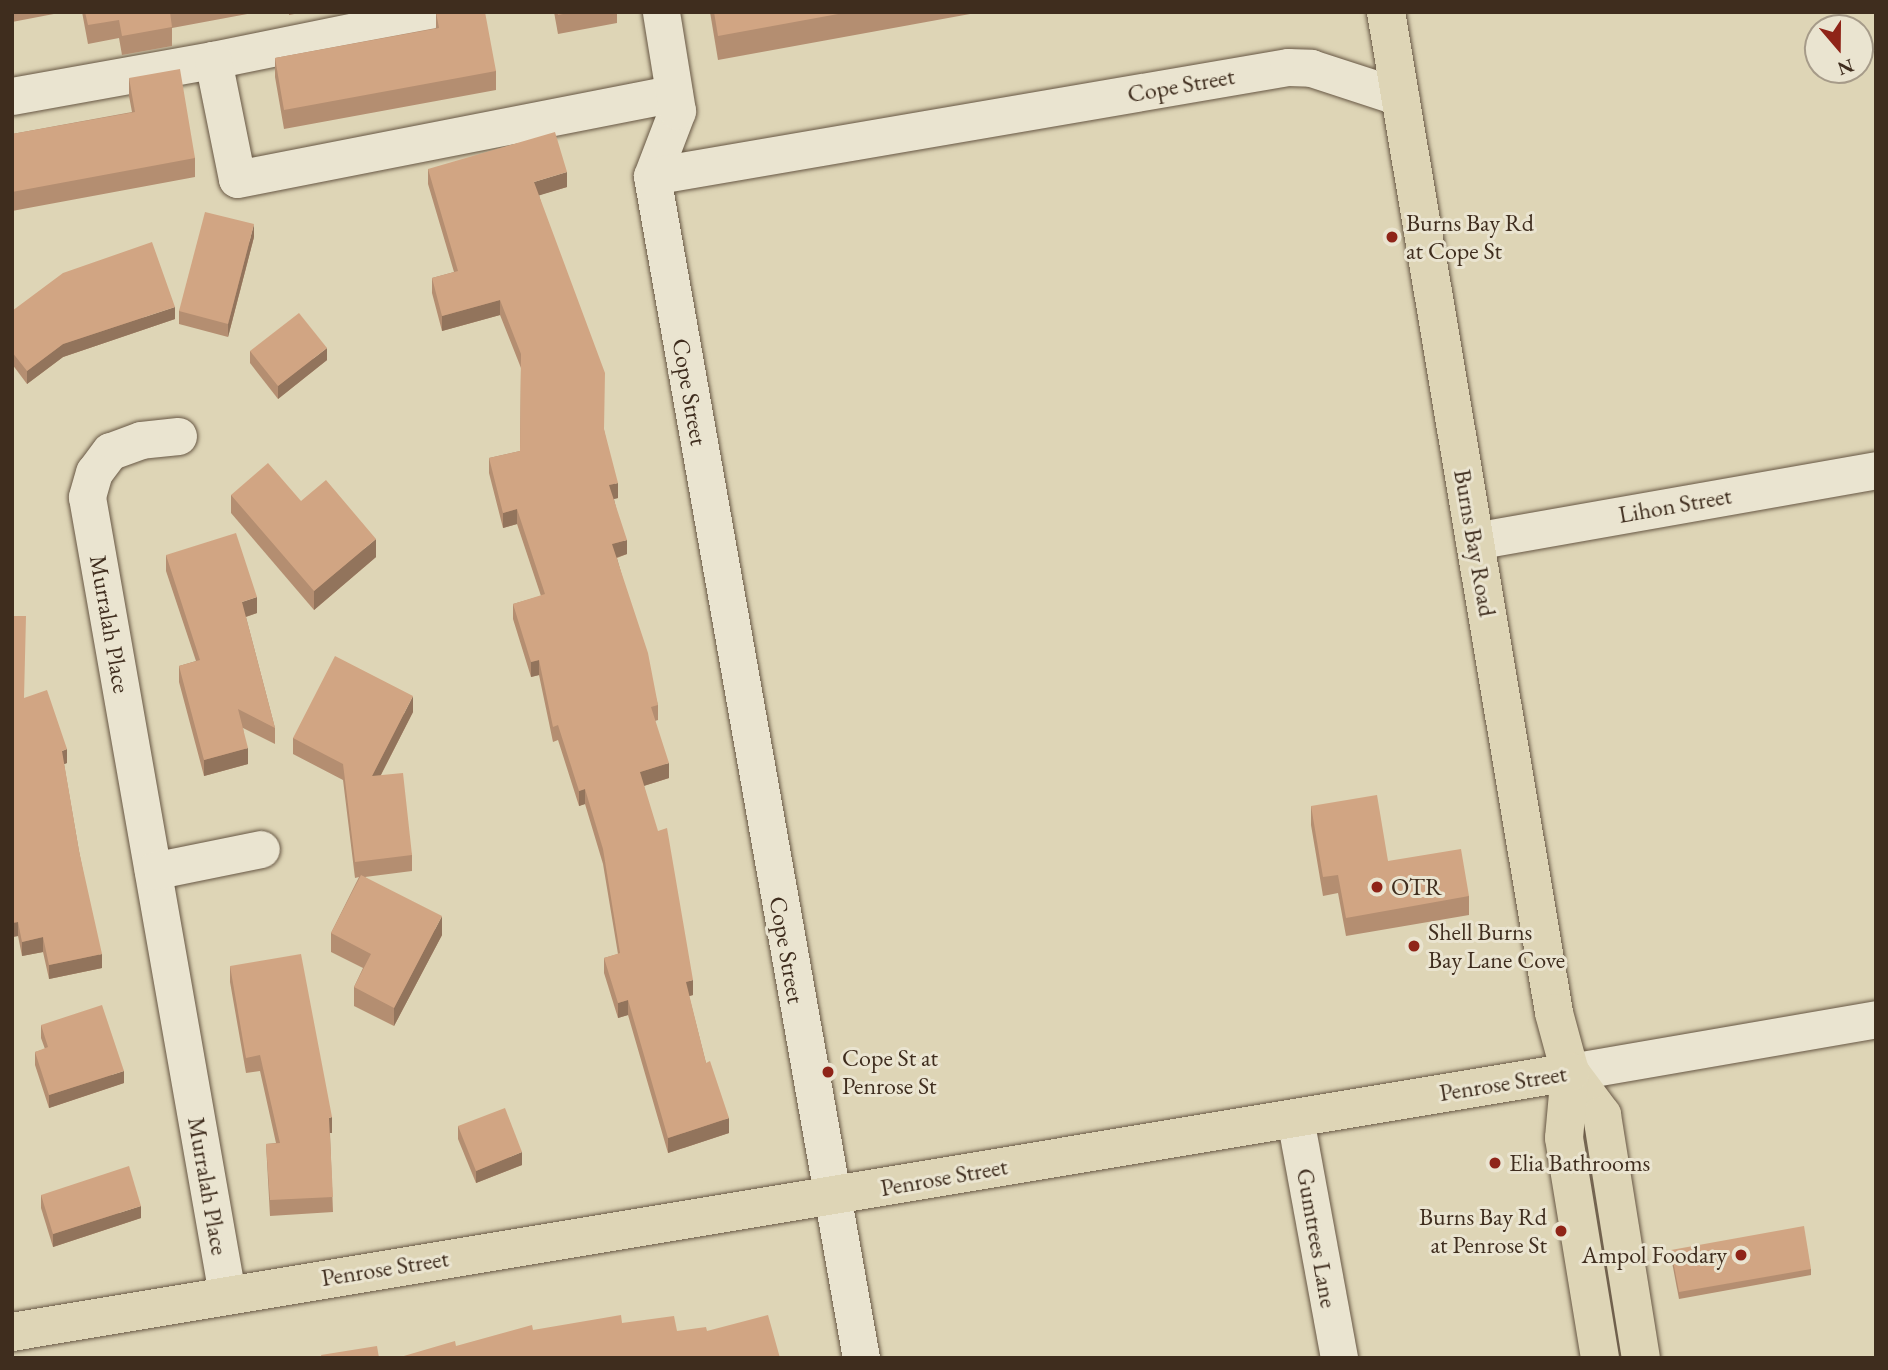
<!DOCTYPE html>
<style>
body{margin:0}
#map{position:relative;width:1888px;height:1370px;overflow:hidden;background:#ded5b6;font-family:"EB Garamond",serif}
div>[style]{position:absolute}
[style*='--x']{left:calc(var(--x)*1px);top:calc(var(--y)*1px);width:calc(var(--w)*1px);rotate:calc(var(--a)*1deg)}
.roads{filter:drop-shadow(0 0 2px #675744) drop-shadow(0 0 2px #675744)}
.minor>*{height:37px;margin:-18.5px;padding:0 18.5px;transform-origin:18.5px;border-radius:18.5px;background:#eae4d0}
.major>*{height:38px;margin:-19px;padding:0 19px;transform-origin:19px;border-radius:19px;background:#ded5b6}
.wall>*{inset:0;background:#b48e71}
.shaded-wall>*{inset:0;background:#92745c}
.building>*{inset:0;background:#d1a583}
.dots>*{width:19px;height:19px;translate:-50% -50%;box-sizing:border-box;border:4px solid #eae4d0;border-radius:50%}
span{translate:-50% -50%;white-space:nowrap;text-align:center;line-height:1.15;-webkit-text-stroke:6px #eae4d0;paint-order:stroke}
.street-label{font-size:24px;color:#3f2d1e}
.poi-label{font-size:24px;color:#3f2d1e}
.left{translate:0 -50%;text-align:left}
.right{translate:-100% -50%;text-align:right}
.frame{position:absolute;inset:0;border:14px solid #3f2d1e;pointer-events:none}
.north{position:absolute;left:1804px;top:14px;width:70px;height:70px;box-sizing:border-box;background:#eae4d0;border:2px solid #a69b89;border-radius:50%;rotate:160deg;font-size:19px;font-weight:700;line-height:28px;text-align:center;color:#3f2d1e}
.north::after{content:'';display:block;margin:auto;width:24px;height:32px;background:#8f2418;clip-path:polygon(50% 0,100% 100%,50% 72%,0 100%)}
</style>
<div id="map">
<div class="roads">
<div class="minor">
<i style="--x:213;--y:60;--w:211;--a:-11.5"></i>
<i style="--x:12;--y:96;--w:204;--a:-10.2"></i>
<i style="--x:213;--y:60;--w:121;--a:78.6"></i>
<i style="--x:237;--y:179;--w:445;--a:-11.1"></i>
<i style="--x:652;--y:176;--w:70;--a:-69"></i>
<i style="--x:677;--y:111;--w:100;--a:-99.2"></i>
<i style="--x:178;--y:436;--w:37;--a:174"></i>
<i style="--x:141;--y:440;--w:33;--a:160"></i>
<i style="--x:110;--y:451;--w:26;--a:127"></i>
<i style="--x:94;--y:472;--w:26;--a:106"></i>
<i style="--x:87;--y:497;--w:809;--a:80.04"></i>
<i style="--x:1474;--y:541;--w:408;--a:-10"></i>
<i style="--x:153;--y:871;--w:110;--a:-11.5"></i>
<i style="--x:1570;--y:1072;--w:311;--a:-9.8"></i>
<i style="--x:1295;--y:1118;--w:244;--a:79.6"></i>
<i style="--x:861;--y:1358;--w:1200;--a:-100.03"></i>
<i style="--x:652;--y:176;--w:645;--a:-9.73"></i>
<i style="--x:1288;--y:67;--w:23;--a:2"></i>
<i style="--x:1311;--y:68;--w:94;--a:18"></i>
</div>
<div class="major">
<i style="--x:1386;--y:12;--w:1015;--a:80.47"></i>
<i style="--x:1554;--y:1013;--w:61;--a:74.8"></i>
<i style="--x:1570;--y:1072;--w:54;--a:53.3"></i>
<i style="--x:1602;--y:1115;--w:246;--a:80.9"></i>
<i style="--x:1570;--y:1072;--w:66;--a:95.2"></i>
<i style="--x:1564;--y:1138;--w:223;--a:80.7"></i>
<i style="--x:12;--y:1332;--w:1580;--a:-9.47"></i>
</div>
</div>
<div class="wall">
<i style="clip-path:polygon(12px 12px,59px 12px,59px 13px,12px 22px)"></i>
<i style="clip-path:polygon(82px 12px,258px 12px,172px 28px,172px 46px,122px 55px,119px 38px,88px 44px)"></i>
<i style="clip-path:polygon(289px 12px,305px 12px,289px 15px)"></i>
<i style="clip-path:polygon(436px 12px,496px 71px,496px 90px,284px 129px,275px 77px,275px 58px,436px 28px)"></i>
<i style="clip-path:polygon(554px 12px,617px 12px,617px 23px,558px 34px)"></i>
<i style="clip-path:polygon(710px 12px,981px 12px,718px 60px)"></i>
<i style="clip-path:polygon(129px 78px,195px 158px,195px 177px,12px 211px,12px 134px,132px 112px,129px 96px)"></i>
<i style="clip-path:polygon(428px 169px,567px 187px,539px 195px,604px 430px,618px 498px,614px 499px,627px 554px,617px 558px,658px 705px,658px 720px,655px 721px,669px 778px,644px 786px,693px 995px,689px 996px,706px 1063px,729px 1133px,668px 1153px,628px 1015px,618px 1018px,604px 973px,604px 958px,618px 954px,603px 864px,585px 804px,579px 806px,558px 740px,553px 742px,539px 675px,531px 677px,513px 619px,513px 604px,541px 596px,517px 524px,503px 528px,489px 473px,489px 458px,520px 451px,521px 368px,500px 315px,442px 331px,432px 293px,432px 278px,454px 272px,428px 184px)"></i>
<i style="clip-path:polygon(254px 237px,228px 337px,179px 324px,179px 311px)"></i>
<i style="clip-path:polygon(12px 311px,175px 319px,63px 357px,27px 384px,12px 364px)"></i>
<i style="clip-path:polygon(250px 351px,327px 360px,278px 399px,250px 363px)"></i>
<i style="clip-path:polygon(231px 495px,301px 501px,376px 557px,314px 610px,231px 513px)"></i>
<i style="clip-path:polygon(166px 555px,257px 613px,246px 617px,275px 728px,275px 744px,243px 728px,248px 764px,204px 776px,179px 682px,179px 666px,196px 661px,166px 571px)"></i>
<i style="clip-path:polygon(12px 612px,24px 698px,67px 763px,64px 764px,79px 851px,102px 968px,49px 979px,43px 952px,22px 956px,18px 936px,12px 937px)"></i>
<i style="clip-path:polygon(413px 712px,381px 775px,412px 855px,412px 871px,365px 877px,442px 935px,394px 1026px,354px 1006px,354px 987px,363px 968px,331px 952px,331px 933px,359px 877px,355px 878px,343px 780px,293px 754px,293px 738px)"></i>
<i style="clip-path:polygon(1311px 806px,1388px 861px,1469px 896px,1469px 915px,1346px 936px,1338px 893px,1323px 896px,1311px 825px)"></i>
<i style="clip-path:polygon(230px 966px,332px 1133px,330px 1133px,333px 1212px,270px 1216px,266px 1144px,276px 1143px,260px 1071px,246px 1073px,230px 982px)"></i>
<i style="clip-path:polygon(41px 1025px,124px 1083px,49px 1108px,35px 1065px,35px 1052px,45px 1049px,41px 1038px)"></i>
<i style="clip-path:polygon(458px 1126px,522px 1165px,476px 1183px,458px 1139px)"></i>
<i style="clip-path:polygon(41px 1195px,141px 1218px,53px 1247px,41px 1208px)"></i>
<i style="clip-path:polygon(1671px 1250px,1811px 1269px,1811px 1275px,1679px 1299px,1671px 1257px)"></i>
</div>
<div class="shaded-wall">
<i style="clip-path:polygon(567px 172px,567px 187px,534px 197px,534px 182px)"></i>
<i style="clip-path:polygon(254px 224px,254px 237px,228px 337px,228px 324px)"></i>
<i style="clip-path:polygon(500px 300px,500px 315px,442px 331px,442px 316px)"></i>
<i style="clip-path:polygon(175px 307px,175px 319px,63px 357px,27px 384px,27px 371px,63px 344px)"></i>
<i style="clip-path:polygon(327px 348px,327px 360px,278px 399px,278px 386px)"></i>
<i style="clip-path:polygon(618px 483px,618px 498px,609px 500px,609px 485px)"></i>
<i style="clip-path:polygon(517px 509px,517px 524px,503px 528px,503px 513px)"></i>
<i style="clip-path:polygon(376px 539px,376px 557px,314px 610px,314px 591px)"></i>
<i style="clip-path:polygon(627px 540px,627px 554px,612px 559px,612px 544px)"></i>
<i style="clip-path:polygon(257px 597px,257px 613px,242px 618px,242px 602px)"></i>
<i style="clip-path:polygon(539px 660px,539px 675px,531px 677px,531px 662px)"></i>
<i style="clip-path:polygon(413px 696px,413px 712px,372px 792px,372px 776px)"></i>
<i style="clip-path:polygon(248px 748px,248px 764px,204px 776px,204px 760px)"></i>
<i style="clip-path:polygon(67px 749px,67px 763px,62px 765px,62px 751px)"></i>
<i style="clip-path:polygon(669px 763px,669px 778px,640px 787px,640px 772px)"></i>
<i style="clip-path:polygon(585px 789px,585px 804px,579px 806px,579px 791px)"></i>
<i style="clip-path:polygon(442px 916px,442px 935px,394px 1026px,394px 1008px)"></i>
<i style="clip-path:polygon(18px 922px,18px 936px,12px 937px,12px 923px)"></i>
<i style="clip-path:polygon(43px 937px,43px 952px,22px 956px,22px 942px)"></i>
<i style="clip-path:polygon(102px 954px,102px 968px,49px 979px,49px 965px)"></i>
<i style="clip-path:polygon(693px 980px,693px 995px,686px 997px,686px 982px)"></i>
<i style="clip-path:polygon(628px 1000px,628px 1015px,618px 1018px,618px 1003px)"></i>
<i style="clip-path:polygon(124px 1071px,124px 1083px,49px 1108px,49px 1095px)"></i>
<i style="clip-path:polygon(332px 1117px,332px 1133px,329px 1133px,329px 1118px)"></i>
<i style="clip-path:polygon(729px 1118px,729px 1133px,668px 1153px,668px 1138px)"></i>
<i style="clip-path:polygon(522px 1152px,522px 1165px,476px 1183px,476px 1171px)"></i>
<i style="clip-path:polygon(141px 1206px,141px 1218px,53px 1247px,53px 1234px)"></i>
</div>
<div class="building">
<i style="clip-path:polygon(85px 12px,170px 12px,172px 27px,122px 36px,119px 20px,88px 25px)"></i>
<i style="clip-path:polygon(436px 12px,485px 12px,496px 71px,284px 110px,275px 58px,439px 28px)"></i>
<i style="clip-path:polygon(557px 12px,573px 12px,558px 15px)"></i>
<i style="clip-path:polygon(714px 12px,849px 12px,718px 36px)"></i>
<i style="clip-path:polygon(180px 69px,195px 158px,12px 192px,12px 134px,135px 112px,129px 78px)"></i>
<i style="clip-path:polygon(555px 132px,567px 172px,534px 182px,605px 373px,604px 429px,618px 483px,609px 485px,627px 540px,612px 544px,648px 653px,658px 705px,651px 707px,669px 763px,640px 772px,658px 831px,667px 828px,693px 980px,686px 982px,706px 1063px,710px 1061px,729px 1118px,668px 1138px,628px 1000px,618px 1003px,604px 958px,620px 953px,603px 849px,585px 789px,579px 791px,558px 725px,553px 727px,539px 660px,531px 662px,513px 604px,545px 594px,517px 509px,503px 513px,489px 458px,520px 451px,521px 354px,500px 300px,442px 316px,432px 278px,458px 271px,428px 169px)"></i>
<i style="clip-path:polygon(205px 212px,254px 224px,228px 324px,179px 311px)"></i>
<i style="clip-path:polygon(152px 242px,175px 307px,63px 344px,27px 371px,12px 352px,12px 311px,63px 273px)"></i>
<i style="clip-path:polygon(299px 313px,327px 348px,278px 386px,250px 351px)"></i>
<i style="clip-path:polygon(268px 463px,301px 501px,326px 480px,376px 539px,314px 591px,231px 495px)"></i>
<i style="clip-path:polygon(236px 533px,257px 597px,242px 602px,275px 728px,238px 709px,248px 748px,204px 760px,179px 666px,200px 660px,166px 555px)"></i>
<i style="clip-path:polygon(12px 612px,13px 616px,26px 616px,24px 698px,47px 690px,67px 749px,62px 751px,79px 851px,102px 954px,49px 965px,43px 937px,22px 942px,18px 922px,12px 923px)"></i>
<i style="clip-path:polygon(335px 656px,413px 696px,372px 776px,403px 773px,412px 855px,355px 862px,343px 764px,293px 738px)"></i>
<i style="clip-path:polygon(1377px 795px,1388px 861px,1461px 849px,1469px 896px,1346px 918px,1338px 875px,1323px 877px,1311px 806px)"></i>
<i style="clip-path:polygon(361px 875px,442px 916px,394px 1008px,354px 987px,371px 954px,331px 933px)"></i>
<i style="clip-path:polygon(301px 954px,332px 1117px,329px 1118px,333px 1197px,270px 1200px,266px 1144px,280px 1143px,260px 1055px,246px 1058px,230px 966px)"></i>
<i style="clip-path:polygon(102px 1005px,124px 1071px,49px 1095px,35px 1052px,48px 1047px,41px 1025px)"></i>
<i style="clip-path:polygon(505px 1108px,522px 1152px,476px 1171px,458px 1126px)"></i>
<i style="clip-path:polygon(129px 1166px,141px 1206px,53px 1234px,41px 1195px)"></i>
<i style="clip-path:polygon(1804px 1226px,1811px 1269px,1679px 1292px,1671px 1250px)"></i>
<i style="clip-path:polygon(621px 1315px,622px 1323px,674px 1316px,677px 1331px,706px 1327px,707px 1331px,768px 1315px,780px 1358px,397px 1358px,455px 1341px,456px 1346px,532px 1325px,533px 1330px)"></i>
<i style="clip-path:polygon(377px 1346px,379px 1358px,322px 1358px,321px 1355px)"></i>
</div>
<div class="dots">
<i style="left:1392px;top:237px;background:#8f2418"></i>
<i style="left:1377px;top:887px;background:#8f2418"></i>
<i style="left:1414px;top:946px;background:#8f2418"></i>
<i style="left:828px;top:1072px;background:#8f2418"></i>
<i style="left:1495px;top:1163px;background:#8f2418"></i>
<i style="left:1561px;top:1231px;background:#8f2418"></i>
<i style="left:1741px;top:1255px;background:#8f2418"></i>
</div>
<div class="street-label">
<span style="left:1181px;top:85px;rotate:-10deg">Cope Street</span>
<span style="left:690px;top:392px;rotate:80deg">Cope Street</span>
<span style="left:1675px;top:505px;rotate:-10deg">Lihon Street</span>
<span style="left:1475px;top:543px;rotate:80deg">Burns Bay Road</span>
<span style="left:110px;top:624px;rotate:80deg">Murralah Place</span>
<span style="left:787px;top:950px;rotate:80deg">Cope Street</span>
<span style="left:1503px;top:1083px;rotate:-9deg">Penrose Street</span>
<span style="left:944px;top:1177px;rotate:-10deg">Penrose Street</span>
<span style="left:208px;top:1186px;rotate:80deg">Murralah Place</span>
<span style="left:1317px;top:1238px;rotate:80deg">Gumtrees Lane</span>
<span style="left:385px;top:1268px;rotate:-9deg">Penrose Street</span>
</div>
<div class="poi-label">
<span class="left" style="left:1406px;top:237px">Burns Bay Rd<br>at Cope St</span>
<span class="left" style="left:1391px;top:887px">OTR</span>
<span class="left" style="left:1428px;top:946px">Shell Burns<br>Bay Lane Cove</span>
<span class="left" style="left:842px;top:1072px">Cope St at<br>Penrose St</span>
<span class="left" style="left:1509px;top:1163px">Elia Bathrooms</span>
<span class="right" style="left:1547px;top:1231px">Burns Bay Rd<br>at Penrose St</span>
<span class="right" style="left:1727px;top:1255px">Ampol Foodary</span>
</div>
<div class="frame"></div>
<div class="north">N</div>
</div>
